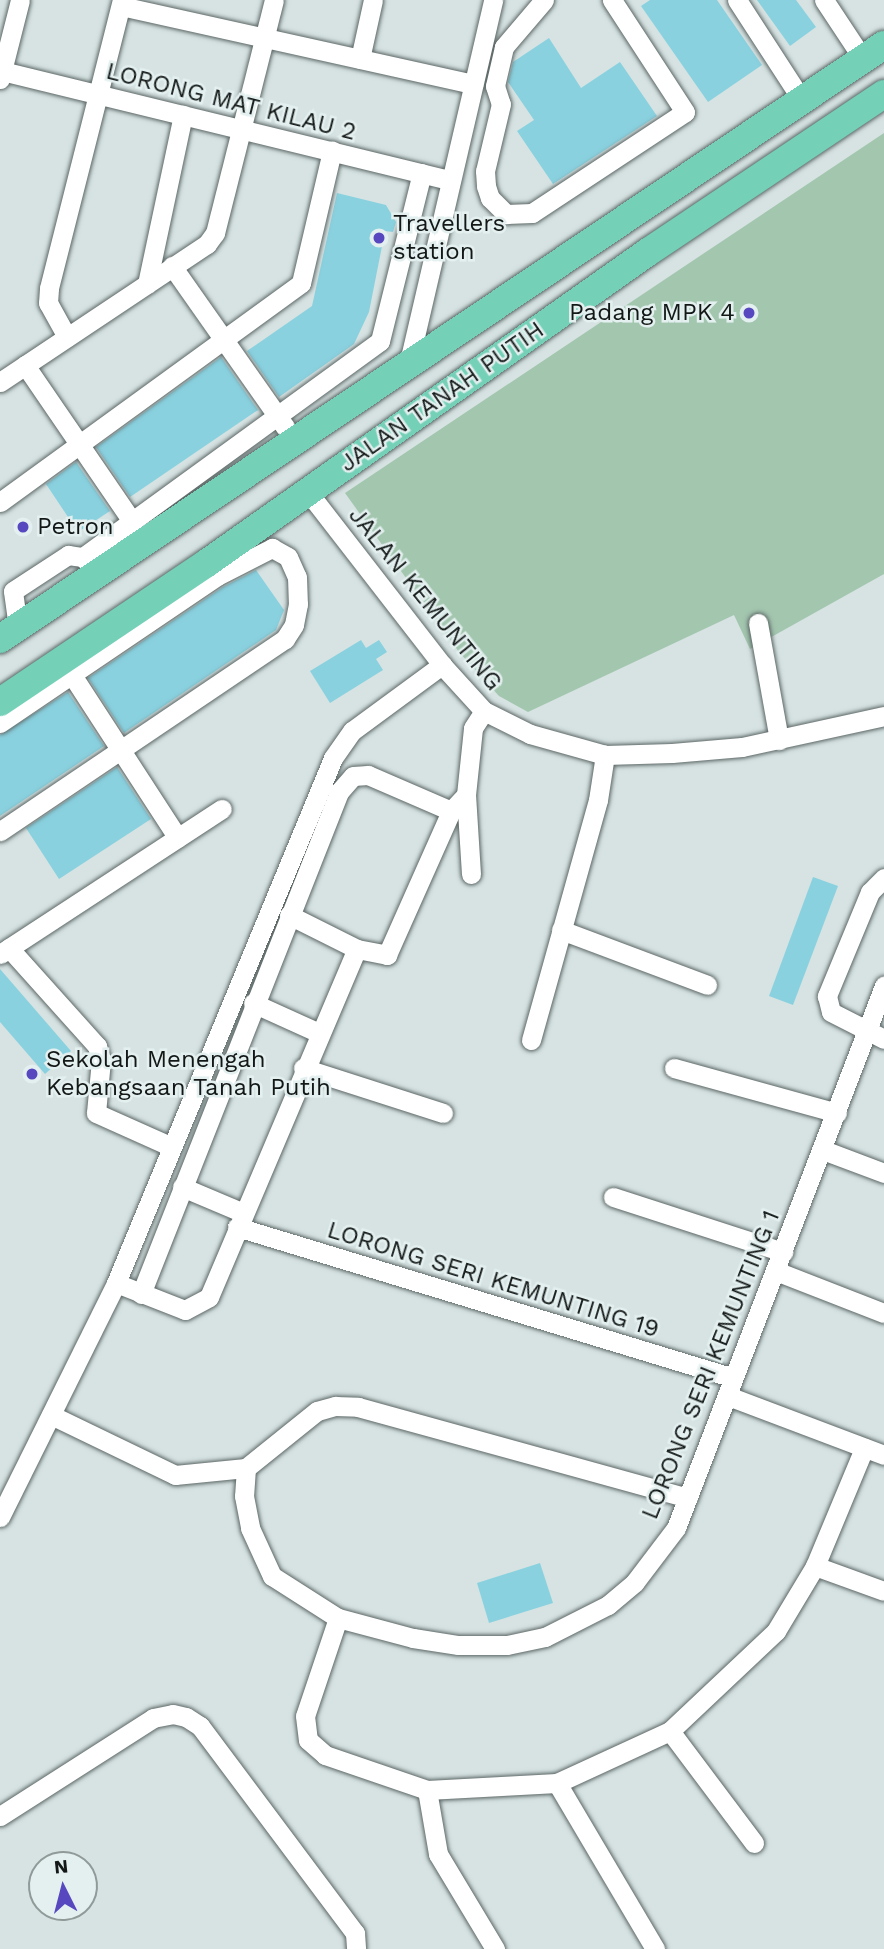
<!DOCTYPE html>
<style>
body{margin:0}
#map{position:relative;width:884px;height:1949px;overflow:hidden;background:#d6e3e2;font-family:"Work Sans",sans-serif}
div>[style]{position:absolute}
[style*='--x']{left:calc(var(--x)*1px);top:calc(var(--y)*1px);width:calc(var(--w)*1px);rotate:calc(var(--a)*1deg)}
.green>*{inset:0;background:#a3c6af}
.building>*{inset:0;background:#8ad1df}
.roads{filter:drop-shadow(0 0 2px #5c6766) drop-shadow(0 0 2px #5c6766)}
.minor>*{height:19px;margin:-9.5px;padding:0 9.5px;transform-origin:9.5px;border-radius:9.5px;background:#fff}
.highway>*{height:28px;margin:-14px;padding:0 14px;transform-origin:14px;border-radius:14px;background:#75d0b8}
.dots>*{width:19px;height:19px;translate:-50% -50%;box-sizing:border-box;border:4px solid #e3f0ef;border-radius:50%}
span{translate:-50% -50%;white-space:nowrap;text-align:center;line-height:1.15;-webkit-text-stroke:5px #e3f0ef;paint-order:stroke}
.street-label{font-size:24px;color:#131817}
.poi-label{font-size:24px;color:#131817}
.left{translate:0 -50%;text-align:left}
.right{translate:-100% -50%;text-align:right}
.north{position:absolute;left:28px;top:1851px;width:70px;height:70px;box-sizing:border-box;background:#e3f0ef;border:2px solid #909a99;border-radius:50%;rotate:354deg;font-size:19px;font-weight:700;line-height:28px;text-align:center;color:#131817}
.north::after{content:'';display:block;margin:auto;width:24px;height:32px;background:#5748c0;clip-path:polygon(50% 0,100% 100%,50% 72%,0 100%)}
</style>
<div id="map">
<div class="green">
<i style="clip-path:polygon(884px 133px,884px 574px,750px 649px,734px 615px,528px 712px,499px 696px,459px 652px,345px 493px)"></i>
</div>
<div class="building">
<i style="clip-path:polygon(650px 0,717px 0,762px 65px,708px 102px,641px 6px)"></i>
<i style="clip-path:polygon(757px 0,796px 0,816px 27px,790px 46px)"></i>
<i style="clip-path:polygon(549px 38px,581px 88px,620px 62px,657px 116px,553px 184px,517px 131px,534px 120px,508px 82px,513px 62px)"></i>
<i style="clip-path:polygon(337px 193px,386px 205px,396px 222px,393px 232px,385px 231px,369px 312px,354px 344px,279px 397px,247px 351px,312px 306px)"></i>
<i style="clip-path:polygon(221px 357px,258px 410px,130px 497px,96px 447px)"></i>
<i style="clip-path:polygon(76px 462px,110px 511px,78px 532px,46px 484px)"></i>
<i style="clip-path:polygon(256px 570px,284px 610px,276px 630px,124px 733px,88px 678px,223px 587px)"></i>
<i style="clip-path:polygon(361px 640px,366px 648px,379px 640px,387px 652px,376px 659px,383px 670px,330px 703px,310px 671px)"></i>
<i style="clip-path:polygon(68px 692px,104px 746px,0 816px,0 735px)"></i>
<i style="clip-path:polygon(117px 767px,151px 819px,59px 879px,26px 828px)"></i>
<i style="clip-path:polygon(813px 877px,838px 886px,793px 1005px,769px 996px)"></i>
<i style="clip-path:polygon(0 969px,71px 1051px,45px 1074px,0 1022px)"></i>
<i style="clip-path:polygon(540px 1563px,553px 1603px,489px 1623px,477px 1583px)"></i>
</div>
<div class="roads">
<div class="minor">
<i style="--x:544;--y:0;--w:62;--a:130.4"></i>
<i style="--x:504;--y:47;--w:40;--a:103"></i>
<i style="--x:495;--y:86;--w:19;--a:72"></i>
<i style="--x:501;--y:104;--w:69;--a:103.4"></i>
<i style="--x:485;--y:171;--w:15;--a:86"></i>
<i style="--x:486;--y:186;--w:13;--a:72"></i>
<i style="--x:490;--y:198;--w:23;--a:45"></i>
<i style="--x:506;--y:214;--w:26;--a:-2"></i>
<i style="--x:532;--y:213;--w:183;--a:-33.4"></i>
<i style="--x:685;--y:112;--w:134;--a:-123.1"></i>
<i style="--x:737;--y:0;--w:119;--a:57"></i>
<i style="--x:824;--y:0;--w:71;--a:56.5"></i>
<i style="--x:121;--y:6;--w:361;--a:12.5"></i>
<i style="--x:360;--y:59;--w:60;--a:-77.6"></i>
<i style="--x:2;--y:71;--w:460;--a:13.7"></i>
<i style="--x:0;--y:79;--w:81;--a:-75.8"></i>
<i style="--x:172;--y:266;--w:197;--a:54.9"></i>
<i style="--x:147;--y:284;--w:173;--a:-78"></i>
<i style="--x:67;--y:337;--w:39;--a:-119"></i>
<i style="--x:48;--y:303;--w:15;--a:-86"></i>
<i style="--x:49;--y:288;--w:297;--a:-75.8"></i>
<i style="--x:409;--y:362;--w:372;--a:-76.9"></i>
<i style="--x:25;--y:365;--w:191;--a:55.6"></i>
<i style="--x:0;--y:382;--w:249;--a:-33.7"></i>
<i style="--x:207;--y:244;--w:14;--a:-54"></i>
<i style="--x:215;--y:233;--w:240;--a:-75.8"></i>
<i style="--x:308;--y:492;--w:219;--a:52.2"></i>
<i style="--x:442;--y:665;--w:62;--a:47.6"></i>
<i style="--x:484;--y:711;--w:51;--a:26.6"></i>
<i style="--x:530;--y:734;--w:78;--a:15.6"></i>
<i style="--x:605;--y:755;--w:67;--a:-1.7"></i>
<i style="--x:672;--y:753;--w:70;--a:-4.9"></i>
<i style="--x:742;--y:747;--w:145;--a:-12.3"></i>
<i style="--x:0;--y:502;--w:372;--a:-36"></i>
<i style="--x:301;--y:283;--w:136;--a:-76.8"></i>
<i style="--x:83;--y:557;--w:367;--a:-36"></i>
<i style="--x:380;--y:341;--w:173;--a:-76"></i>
<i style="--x:758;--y:623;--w:119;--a:79.8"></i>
<i style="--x:18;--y:627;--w:36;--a:-98"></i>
<i style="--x:13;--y:591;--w:66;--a:-33.2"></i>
<i style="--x:68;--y:555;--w:15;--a:8"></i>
<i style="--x:83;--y:557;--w:11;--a:49"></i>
<i style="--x:72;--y:675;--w:194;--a:57"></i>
<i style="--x:0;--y:723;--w:262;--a:-34.1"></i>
<i style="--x:217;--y:576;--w:62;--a:-27"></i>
<i style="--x:272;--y:548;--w:18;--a:29"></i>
<i style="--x:288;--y:557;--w:22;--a:66"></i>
<i style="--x:297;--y:577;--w:27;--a:88"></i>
<i style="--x:298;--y:604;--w:21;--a:101"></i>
<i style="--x:294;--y:625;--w:17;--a:123"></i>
<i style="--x:285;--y:639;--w:344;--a:146"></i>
<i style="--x:471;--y:874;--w:79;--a:-93.6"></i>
<i style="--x:466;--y:795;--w:67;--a:-84"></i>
<i style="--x:473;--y:728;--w:20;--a:-57"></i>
<i style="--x:884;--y:878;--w:20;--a:135"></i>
<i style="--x:870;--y:892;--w:113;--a:112.5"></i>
<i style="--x:827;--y:996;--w:16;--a:76"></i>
<i style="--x:831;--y:1012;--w:59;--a:27"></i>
<i style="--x:289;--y:915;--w:76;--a:26.6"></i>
<i style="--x:357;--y:949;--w:31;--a:11"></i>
<i style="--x:387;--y:955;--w:158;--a:-66"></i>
<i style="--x:451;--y:811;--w:22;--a:-47"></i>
<i style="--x:561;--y:930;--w:156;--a:20.6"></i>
<i style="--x:9;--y:948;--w:132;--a:48.1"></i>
<i style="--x:97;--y:1046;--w:15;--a:74"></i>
<i style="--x:101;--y:1060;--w:53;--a:95.4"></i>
<i style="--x:96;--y:1113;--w:83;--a:24.1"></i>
<i style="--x:0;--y:954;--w:265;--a:-33.2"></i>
<i style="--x:253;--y:1003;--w:72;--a:24.4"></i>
<i style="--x:531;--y:1040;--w:249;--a:-74.4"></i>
<i style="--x:598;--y:800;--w:46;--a:-81.2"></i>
<i style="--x:303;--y:1068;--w:147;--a:17.8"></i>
<i style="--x:674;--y:1068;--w:169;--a:15.4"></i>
<i style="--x:823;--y:1150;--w:65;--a:20.7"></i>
<i style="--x:182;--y:1187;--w:67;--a:22.8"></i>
<i style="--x:613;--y:1197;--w:179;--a:17.9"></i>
<i style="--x:237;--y:1227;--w:519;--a:16.9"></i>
<i style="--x:776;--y:1271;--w:116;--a:21.3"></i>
<i style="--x:116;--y:1283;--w:74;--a:21.4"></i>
<i style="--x:185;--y:1310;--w:27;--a:-28"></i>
<i style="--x:209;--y:1297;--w:378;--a:-67"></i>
<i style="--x:141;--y:1294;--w:540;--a:-68.47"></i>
<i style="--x:339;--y:792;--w:21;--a:-49"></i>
<i style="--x:353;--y:776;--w:15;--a:-4"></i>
<i style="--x:368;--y:775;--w:90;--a:23.4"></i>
<i style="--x:728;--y:1396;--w:167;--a:20.7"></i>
<i style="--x:51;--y:1415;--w:138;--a:25.8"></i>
<i style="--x:175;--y:1475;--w:71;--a:-5.6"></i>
<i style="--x:246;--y:1468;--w:91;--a:-38.8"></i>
<i style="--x:317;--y:1411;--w:19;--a:-16"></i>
<i style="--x:335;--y:1406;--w:23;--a:2"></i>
<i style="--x:358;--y:1407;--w:342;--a:15.4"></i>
<i style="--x:246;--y:1468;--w:28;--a:94"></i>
<i style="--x:244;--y:1496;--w:33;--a:79"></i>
<i style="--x:250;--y:1528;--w:53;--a:65.4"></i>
<i style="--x:272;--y:1576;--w:78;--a:32.5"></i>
<i style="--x:338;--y:1618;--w:78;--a:14.9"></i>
<i style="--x:413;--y:1638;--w:46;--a:8.8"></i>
<i style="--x:458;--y:1645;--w:49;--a:0"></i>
<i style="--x:507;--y:1645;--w:39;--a:-12"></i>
<i style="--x:545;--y:1637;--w:71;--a:-26.9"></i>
<i style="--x:608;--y:1605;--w:35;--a:-40"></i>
<i style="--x:635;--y:1582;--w:68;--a:-52.8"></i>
<i style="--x:676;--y:1528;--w:581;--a:-69.01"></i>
<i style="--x:0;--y:1517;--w:261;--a:-63.6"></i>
<i style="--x:116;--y:1283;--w:568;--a:-67.54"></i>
<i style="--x:333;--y:758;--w:33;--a:-55"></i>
<i style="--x:352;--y:731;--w:112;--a:-36.3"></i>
<i style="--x:815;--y:1566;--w:73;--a:19.9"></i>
<i style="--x:338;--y:1618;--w:103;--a:108.6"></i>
<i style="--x:305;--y:1716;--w:24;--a:83"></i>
<i style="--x:308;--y:1740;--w:23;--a:41"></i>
<i style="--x:325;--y:1755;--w:108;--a:18.9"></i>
<i style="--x:427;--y:1790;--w:130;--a:-3.1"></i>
<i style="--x:557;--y:1783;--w:124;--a:-24.7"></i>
<i style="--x:670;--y:1731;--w:146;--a:-43.3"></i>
<i style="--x:776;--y:1631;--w:76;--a:-59"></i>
<i style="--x:815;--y:1566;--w:128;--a:-67.4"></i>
<i style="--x:670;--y:1731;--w:140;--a:53.1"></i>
<i style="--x:557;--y:1783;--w:193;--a:59.4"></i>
<i style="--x:427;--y:1790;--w:65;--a:80.2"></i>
<i style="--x:438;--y:1854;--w:111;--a:59"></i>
<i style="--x:0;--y:1816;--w:182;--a:-32.6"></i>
<i style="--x:153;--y:1718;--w:20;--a:-11"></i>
<i style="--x:173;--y:1714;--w:13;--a:13"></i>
<i style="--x:186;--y:1717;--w:17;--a:33"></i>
<i style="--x:200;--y:1726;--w:259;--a:53.2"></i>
<i style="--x:355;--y:1933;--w:16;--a:86"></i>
</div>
<div class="highway">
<i style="--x:0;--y:639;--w:1065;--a:-33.9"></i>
<i style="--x:0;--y:702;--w:249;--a:-33.9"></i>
<i style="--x:207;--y:563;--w:540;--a:-35.19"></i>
<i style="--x:648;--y:252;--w:284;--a:-33.8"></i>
</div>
</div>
<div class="dots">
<i style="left:379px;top:238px;background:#5748c0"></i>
<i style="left:749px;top:313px;background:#5748c0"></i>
<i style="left:23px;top:527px;background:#5748c0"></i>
<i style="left:32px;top:1074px;background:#5748c0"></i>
</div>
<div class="street-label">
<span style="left:231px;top:102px;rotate:14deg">LORONG MAT KILAU 2</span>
<span style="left:442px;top:397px;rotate:-35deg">JALAN TANAH PUTIH</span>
<span style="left:425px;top:599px;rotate:51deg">JALAN KEMUNTING</span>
<span style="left:493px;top:1280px;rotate:17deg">LORONG SERI KEMUNTING 19</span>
<span style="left:711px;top:1365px;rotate:-68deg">LORONG SERI KEMUNTING 1</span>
</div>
<div class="poi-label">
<span class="left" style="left:393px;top:238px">Travellers<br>station</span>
<span class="right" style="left:735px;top:313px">Padang MPK 4</span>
<span class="left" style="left:37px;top:527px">Petron</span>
<span class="left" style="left:46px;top:1074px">Sekolah Menengah<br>Kebangsaan Tanah Putih</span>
</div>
<div class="north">N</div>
</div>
